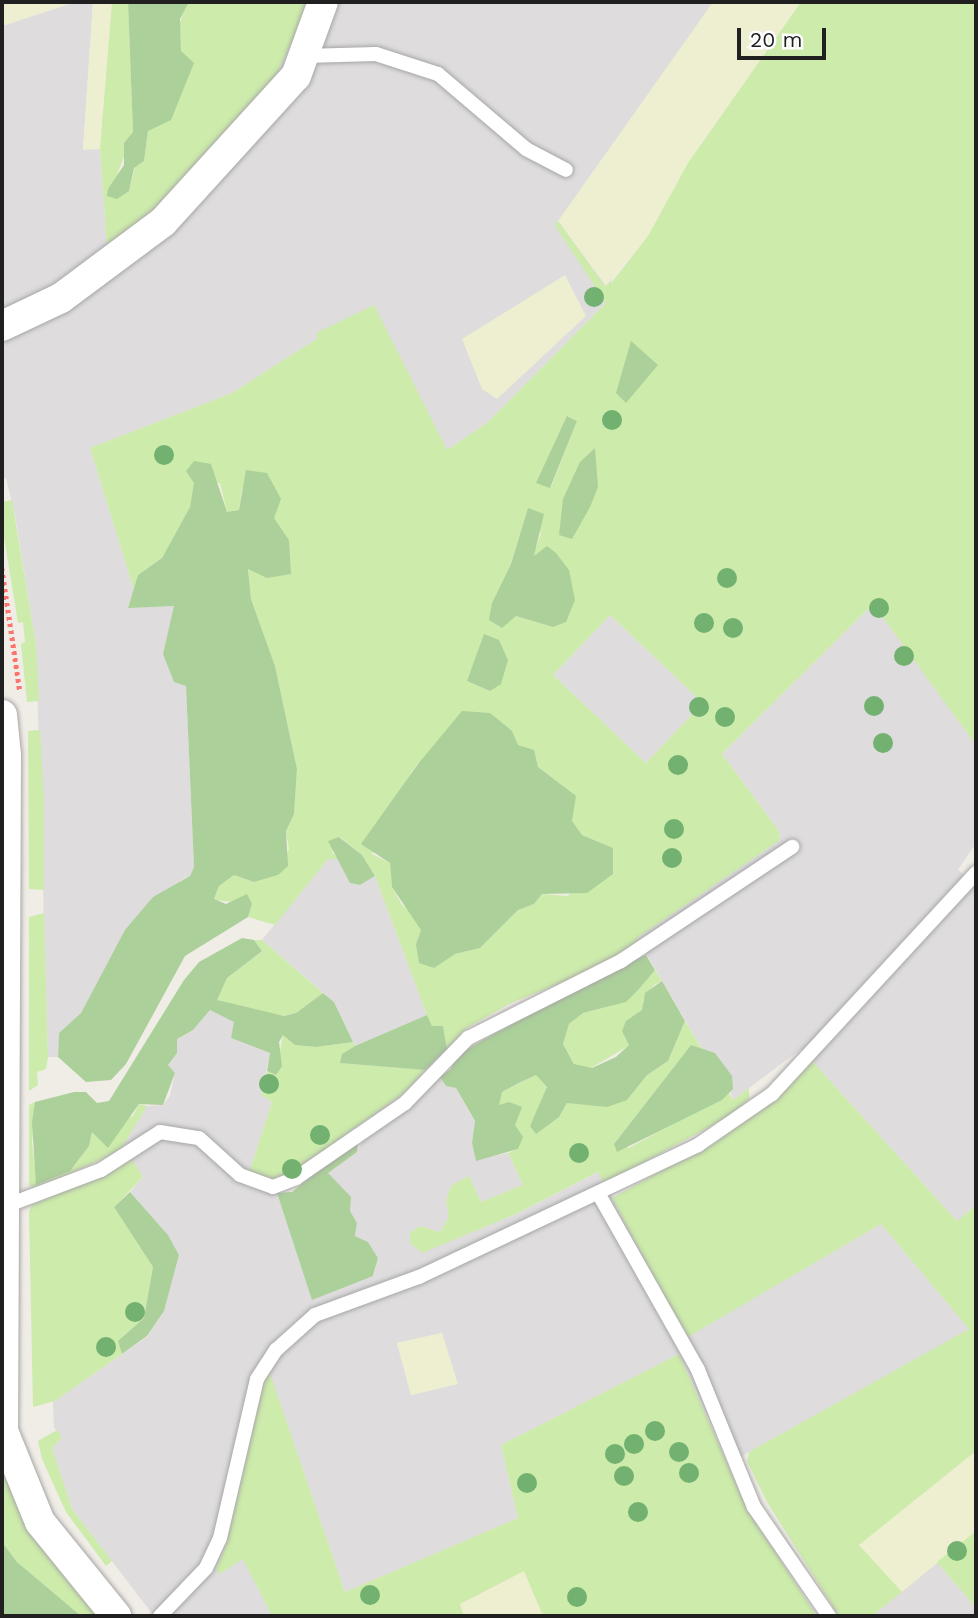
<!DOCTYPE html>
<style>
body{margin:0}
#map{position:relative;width:978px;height:1618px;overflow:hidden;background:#f0ece6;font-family:"Work Sans",sans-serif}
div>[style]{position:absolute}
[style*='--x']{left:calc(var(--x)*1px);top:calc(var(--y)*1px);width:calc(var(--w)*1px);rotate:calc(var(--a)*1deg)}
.residential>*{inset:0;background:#dedcdc}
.farmland>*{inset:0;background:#eeefd1}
.grass>*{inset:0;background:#cdebab}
.forest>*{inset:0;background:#acd09a}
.path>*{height:4.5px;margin-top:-2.25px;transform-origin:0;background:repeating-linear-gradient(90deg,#fc746b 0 3.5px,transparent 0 7px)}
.roads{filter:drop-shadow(0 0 2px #a7a7a7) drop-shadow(0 0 2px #a7a7a7)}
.service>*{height:14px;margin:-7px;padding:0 7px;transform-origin:7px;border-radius:7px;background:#fff}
.minor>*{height:30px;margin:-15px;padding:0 15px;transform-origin:15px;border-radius:15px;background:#fff}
.trees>*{width:20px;height:20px;margin:-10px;border-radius:50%;background:#72b170}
span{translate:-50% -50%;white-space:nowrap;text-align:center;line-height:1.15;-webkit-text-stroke:6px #fff;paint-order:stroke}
.frame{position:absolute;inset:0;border:4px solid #202020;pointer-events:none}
.scale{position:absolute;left:737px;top:28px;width:89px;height:32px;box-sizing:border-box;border:4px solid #202020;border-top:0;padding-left:9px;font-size:21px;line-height:24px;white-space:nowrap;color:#202020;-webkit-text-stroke:5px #fff;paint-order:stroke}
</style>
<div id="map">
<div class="residential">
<i style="clip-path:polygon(75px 2px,93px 2px,83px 149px,100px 149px,107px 247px,313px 2px,713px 2px,662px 79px,606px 303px,488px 422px,447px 450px,317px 333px,318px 338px,232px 393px,90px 448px,134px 590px,128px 607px,175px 606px,163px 654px,186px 686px,194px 867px,190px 876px,181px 880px,110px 959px,81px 1013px,59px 1033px,58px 1057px,48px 1057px,36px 645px,15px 515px,6px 478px,2px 479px,2px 26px)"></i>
<i style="clip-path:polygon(874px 603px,976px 745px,976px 843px,958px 870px,976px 884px,976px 1205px,957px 1221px,801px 1049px,733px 1100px,721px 1062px,715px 1053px,702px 1049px,637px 938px,780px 840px,779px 831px,722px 754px)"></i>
<i style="clip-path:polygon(610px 615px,703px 703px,646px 763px,553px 675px)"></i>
<i style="clip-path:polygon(328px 859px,339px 859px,350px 883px,360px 885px,375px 876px,427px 1015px,355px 1046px,334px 1002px,262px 940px)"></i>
<i style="clip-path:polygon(evenodd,210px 1010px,235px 1022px,231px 1038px,270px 1053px,261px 1095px,272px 1102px,245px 1186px,277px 1193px,312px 1299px,374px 1275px,378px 1258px,368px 1242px,355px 1236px,357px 1223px,350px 1211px,350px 1197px,327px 1173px,357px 1152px,362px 1142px,353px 1128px,408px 1090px,432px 1063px,446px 1086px,456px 1088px,475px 1122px,472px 1143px,476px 1160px,508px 1153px,523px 1185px,481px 1202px,469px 1176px,452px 1186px,446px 1202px,449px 1217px,440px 1232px,420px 1226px,410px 1233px,410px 1243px,422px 1252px,516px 1214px,599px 1172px,686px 1337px,881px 1224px,970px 1330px,729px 1463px,679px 1354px,501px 1445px,518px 1518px,345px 1592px,269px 1372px,260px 1391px,226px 1545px,216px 1568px,219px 1573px,243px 1558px,272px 1616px,154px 1616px,72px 1509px,52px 1448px,61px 1438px,54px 1427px,53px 1402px,147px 1337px,164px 1311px,179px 1255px,168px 1235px,130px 1192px,143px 1177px,132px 1161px,117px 1169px,112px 1156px,120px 1151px,147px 1106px,163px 1105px,170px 1096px,175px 1073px,168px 1065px,177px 1053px,177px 1039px,193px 1030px,210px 1010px,442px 1333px,457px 1384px,411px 1395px,397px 1343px,442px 1333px)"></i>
<i style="clip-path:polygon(937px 1562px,976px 1608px,976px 1616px,872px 1616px)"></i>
</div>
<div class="farmland">
<i style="clip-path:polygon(2px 2px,75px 2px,2px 26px)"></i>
<i style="clip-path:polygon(93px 2px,112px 2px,100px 149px,83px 150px)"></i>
<i style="clip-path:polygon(713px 2px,801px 2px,688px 163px,648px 236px,606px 286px,558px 221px)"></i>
<i style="clip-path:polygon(565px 275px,586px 316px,497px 399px,482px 389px,462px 339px)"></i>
<i style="clip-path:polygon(442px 1333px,458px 1384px,411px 1395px,397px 1343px)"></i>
<i style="clip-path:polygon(976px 1451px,976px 1531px,902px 1592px,858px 1545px)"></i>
<i style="clip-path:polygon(524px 1570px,543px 1616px,464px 1616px,459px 1604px)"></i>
</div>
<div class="grass">
<i style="clip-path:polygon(112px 2px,128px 2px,133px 132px,117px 175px,129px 191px,135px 167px,144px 161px,148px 131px,181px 51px,180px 23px,187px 2px,313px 2px,266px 94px,147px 220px,107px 247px,100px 149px)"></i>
<i style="clip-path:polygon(evenodd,801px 2px,976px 2px,976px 745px,873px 604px,722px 754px,779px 831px,780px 840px,637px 938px,640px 943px,577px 976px,509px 1004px,467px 1028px,447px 1049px,443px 1026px,432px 1026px,427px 1015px,375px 876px,362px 855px,340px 837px,332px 852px,339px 859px,328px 859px,275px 925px,248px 917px,252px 904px,214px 900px,219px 886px,234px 875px,254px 882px,278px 875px,289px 849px,286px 831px,294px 814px,297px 769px,275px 666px,251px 599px,248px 569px,290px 574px,289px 540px,274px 518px,242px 489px,239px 510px,227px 512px,220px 483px,195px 483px,190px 507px,162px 558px,138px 575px,134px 590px,90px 448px,232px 393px,318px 338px,316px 333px,374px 305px,447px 450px,488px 422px,606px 303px,555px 226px,558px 221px,605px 286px,612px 282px,648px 236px,688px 163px,801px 2px,568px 416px,577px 421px,551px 487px,537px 483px,568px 416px,801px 2px,528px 508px,541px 533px,533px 557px,553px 627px,516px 616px,492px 603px,511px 564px,528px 508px,801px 2px,610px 615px,703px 703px,646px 763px,553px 675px,610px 615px,801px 2px,499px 640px,501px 651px,490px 691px,467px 681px,499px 640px,801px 2px,512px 731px,517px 745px,534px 751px,538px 767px,575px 796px,571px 821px,582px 835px,613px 848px,568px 896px,542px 894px,534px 904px,518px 910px,480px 948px,455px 954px,433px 968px,416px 944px,421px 930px,414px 914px,402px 905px,392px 887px,390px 863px,372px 854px,400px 790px,417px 764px,512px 731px)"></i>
<i style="clip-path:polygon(12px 500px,36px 645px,39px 701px,27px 702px,21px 644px,25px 642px,23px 622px,18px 623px,2px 525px,2px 502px)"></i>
<i style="clip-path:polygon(40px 730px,44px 800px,44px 890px,29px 889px,28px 731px)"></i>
<i style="clip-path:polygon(44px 913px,48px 1057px,46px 1069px,37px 1072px,38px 1085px,29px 1091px,29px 917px)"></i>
<i style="clip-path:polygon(254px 940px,262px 940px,323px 993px,296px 1013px,283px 1016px,216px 1001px,227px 978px,262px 951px)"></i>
<i style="clip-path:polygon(655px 970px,662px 981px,654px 985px,643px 1000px,643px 1010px,622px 1031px,630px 1045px,591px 1068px,575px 1065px,563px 1044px,569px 1024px,583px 1013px,611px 1006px,639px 989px)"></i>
<i style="clip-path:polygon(685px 1021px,702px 1049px,691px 1045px,614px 1144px,629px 1148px,729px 1093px,733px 1100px,749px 1088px,749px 1099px,733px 1114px,604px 1184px,598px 1172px,516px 1214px,422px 1253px,410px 1243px,410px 1233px,420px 1226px,440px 1232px,449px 1217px,446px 1202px,451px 1186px,469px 1176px,481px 1202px,523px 1185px,508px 1153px,518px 1149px,498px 1105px,502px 1092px,536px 1075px,548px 1088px,530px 1126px,559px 1117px,567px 1103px,627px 1100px,647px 1075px,668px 1061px)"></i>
<i style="clip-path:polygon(283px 1034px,295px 1045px,316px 1047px,353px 1042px,355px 1046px,342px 1054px,341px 1063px,425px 1070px,408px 1090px,284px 1179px,262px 1180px,248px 1176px,272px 1102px,261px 1095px,267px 1071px,276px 1075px)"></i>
<i style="clip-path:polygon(812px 1061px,957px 1221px,976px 1205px,976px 1451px,859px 1545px,902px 1592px,872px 1616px,839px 1616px,767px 1502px,747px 1461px,749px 1452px,969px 1329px,881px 1224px,686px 1338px,612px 1198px,701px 1149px)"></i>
<i style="clip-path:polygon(35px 1102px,32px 1143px,37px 1185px,70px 1171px,89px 1146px,92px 1131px,133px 1116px,139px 1104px,147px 1106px,120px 1151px,36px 1189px,29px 1185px,29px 1105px)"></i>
<i style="clip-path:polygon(132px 1160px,143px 1177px,114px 1207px,153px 1267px,144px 1318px,118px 1341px,122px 1354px,55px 1401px,33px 1407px,29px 1212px,32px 1205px)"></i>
<i style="clip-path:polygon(679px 1354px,748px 1510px,817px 1616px,543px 1616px,524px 1571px,460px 1604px,464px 1616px,272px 1616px,243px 1559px,219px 1574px,216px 1568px,226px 1545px,260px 1391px,269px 1371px,345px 1592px,518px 1518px,501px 1445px)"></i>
<i style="clip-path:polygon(57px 1430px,62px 1438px,52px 1448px,72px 1509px,112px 1561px,106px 1566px,66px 1512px,42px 1459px,38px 1441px)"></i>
<i style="clip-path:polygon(2px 1456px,6px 1477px,49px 1557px,98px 1616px,81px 1616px,17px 1562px,2px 1542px)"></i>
<i style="clip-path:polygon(976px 1531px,976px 1608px,937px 1562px)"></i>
</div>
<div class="forest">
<i style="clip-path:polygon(128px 2px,189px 2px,180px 19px,181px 51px,194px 63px,171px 120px,148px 131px,144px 161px,134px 168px,129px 191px,117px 199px,107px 196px,108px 189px,124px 165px,124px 143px,133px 132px)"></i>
<i style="clip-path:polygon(631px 341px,658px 365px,626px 403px,616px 393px)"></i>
<i style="clip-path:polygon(567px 416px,577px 421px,550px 488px,536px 483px)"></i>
<i style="clip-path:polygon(595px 448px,598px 487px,590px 507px,572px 539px,559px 535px,563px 499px,580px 462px)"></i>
<i style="clip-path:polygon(194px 461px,211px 464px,227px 512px,239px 510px,246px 470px,267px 473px,281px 499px,274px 518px,289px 540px,291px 574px,267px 578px,248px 569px,251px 599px,275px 666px,297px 769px,294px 814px,286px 831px,288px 866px,278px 875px,254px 882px,234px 875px,219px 886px,214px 899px,226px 904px,247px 894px,252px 904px,248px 917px,185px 956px,126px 1064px,111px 1080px,86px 1082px,58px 1057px,59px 1033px,81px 1013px,125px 930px,153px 897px,190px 876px,194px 867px,186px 686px,174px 682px,163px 654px,174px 606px,128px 608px,138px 575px,162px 558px,190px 507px,194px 483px,186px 471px)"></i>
<i style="clip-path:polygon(528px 508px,544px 514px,534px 556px,547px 546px,556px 553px,569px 570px,575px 600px,566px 622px,553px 627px,516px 616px,502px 628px,489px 620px,492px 603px,511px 564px)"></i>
<i style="clip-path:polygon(484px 634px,499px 640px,508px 660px,501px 684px,490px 691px,467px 681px)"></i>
<i style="clip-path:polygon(462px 711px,490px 713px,512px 731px,518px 745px,534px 750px,538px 767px,576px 796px,572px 821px,582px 835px,613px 848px,613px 874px,587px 893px,542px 894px,534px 904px,518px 910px,480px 948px,455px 954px,434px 968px,419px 963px,416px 944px,421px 930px,392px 887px,390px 863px,361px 844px,418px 764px)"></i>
<i style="clip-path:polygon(339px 837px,362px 855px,375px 876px,360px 885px,350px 883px,328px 841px)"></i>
<i style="clip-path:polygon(242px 938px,254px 940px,262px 951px,227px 978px,217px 1000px,284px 1016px,296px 1013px,323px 993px,334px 1002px,353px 1042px,316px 1047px,295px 1045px,283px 1035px,279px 1042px,282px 1066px,276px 1075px,267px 1071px,270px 1053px,231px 1038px,234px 1022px,210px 1010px,193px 1030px,177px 1039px,177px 1053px,168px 1065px,175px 1073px,163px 1105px,139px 1104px,108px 1148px,92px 1132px,89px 1146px,70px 1171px,36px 1185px,32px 1122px,35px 1102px,74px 1092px,86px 1092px,97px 1103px,109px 1101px,184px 980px,199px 962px)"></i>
<i style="clip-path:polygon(646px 955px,655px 970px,639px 989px,626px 1002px,583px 1013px,569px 1024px,563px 1044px,574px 1064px,592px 1068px,616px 1057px,629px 1045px,622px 1031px,626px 1021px,642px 1010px,645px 993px,662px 981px,685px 1021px,668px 1061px,647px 1075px,627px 1100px,607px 1107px,567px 1103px,559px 1117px,536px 1134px,530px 1126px,547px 1087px,536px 1075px,517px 1084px,502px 1092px,499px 1105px,509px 1102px,522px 1107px,515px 1125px,523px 1137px,518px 1149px,476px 1161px,472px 1143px,475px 1121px,456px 1088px,446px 1086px,440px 1077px,451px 1069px,457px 1055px,590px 980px)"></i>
<i style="clip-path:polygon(427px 1015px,432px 1026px,443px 1026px,447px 1049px,425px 1070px,340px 1063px,342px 1054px,355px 1046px)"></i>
<i style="clip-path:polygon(691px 1045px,715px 1053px,732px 1076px,733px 1089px,722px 1100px,617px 1152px,614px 1144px)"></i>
<i style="clip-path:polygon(359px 1138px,357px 1152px,328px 1173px,351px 1197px,350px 1211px,357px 1223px,355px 1236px,368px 1242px,378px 1258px,373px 1276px,312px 1300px,277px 1193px,292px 1192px)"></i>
<i style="clip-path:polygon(130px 1192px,168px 1235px,179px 1255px,164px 1311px,147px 1336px,122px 1354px,118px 1341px,144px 1318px,153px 1267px,114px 1207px)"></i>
<i style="clip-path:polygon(2px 1542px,17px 1562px,81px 1616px,2px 1616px)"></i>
</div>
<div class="path">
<i style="--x:2;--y:568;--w:125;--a:81.7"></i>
</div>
<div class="roads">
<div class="service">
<i style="--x:304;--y:56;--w:72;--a:-1.6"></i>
<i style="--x:376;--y:54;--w:65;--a:17.9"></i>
<i style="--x:438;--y:74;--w:116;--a:40.4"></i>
<i style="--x:526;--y:149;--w:45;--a:27.7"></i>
<i style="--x:598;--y:1193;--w:203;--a:60.5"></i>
<i style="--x:698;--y:1370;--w:148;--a:67.8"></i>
<i style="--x:754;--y:1507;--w:132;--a:55.5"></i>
<i style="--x:3;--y:1207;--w:105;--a:-20.7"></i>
<i style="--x:101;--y:1170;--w:70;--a:-32.8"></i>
<i style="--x:160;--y:1132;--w:39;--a:9"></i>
<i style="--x:199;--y:1138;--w:55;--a:42.1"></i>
<i style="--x:240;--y:1175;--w:35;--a:20"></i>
<i style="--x:273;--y:1187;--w:25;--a:-21"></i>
<i style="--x:296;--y:1178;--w:132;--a:-34.5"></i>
<i style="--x:405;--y:1103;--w:91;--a:-45.9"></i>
<i style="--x:468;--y:1038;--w:171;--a:-26.7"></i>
<i style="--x:621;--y:961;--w:206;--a:-33.7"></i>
<i style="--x:160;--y:1616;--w:66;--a:-46.2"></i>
<i style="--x:206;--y:1568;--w:33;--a:-65"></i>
<i style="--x:220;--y:1538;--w:163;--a:-76.9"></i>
<i style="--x:257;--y:1379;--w:35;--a:-57"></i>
<i style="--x:276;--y:1350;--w:52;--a:-41.9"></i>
<i style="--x:315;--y:1315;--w:111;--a:-20.1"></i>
<i style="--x:419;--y:1277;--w:309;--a:-25.3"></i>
<i style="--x:698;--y:1145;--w:90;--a:-34.6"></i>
<i style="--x:772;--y:1094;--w:301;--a:-47.3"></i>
</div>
<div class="minor">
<i style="--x:2;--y:326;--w:65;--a:-25.4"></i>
<i style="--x:61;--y:298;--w:127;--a:-36.7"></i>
<i style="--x:163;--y:222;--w:197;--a:-47.7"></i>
<i style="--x:296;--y:76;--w:79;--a:-70"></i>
<i style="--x:2;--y:715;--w:40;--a:84.3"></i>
<i style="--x:6;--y:755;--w:676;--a:90.25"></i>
<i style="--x:3;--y:1431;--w:98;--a:67.9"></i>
<i style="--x:40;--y:1522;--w:121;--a:51"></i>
</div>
</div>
<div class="trees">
<i style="left:594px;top:297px"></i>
<i style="left:612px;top:420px"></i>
<i style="left:164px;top:455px"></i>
<i style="left:727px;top:578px"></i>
<i style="left:879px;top:608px"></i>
<i style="left:704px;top:623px"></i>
<i style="left:733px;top:628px"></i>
<i style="left:904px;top:656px"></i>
<i style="left:874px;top:706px"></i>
<i style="left:699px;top:707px"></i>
<i style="left:725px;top:717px"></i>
<i style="left:883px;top:743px"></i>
<i style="left:678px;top:765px"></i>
<i style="left:674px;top:829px"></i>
<i style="left:672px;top:858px"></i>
<i style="left:269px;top:1084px"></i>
<i style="left:320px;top:1135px"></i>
<i style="left:579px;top:1153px"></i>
<i style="left:292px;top:1169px"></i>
<i style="left:135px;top:1312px"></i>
<i style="left:106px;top:1347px"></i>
<i style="left:655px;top:1431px"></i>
<i style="left:634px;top:1444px"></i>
<i style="left:679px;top:1452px"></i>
<i style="left:615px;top:1454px"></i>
<i style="left:689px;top:1473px"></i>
<i style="left:624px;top:1476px"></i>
<i style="left:527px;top:1483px"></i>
<i style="left:638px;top:1512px"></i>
<i style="left:957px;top:1551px"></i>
<i style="left:370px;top:1595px"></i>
<i style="left:577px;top:1597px"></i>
</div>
<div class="frame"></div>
<div class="scale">20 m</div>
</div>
